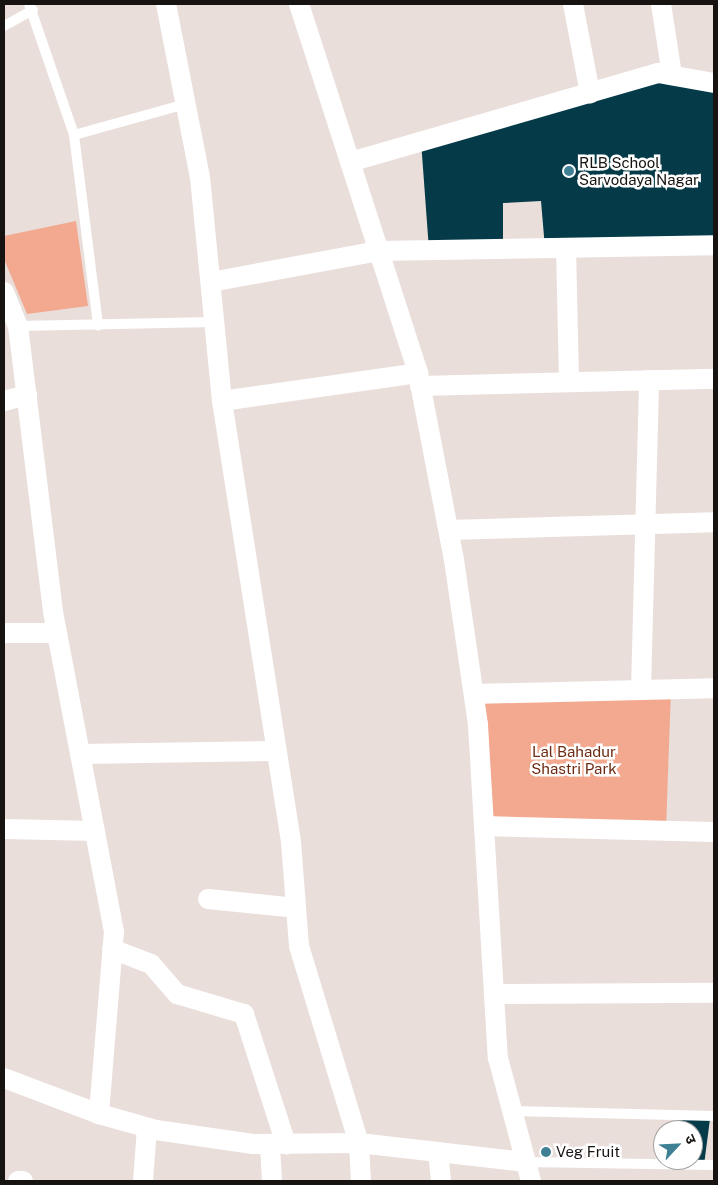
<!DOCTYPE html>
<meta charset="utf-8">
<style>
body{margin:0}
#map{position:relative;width:718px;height:1185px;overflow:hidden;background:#e9deda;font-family:"Public Sans","Noto Sans Devanagari",sans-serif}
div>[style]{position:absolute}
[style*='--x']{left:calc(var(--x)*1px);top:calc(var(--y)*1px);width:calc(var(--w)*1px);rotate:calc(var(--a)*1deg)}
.green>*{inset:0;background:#f2a98f}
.building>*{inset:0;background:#053a48}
.service>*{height:10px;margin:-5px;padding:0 5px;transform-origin:5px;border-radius:5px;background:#fff}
.minor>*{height:20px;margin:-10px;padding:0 10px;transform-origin:10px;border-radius:10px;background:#fff}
.dots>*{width:14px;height:14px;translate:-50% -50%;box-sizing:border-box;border:2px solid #fff;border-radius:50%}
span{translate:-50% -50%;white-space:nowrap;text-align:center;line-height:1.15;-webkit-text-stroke:5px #fff;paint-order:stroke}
.poi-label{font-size:15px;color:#161311}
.left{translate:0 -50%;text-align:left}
.park-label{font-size:15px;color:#6d2c13}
.frame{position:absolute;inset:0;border:5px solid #161311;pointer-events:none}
.north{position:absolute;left:653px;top:1120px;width:50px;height:50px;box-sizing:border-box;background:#fff;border:1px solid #a2a1a0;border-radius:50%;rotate:65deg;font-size:14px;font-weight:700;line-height:20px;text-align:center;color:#161311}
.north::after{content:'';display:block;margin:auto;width:18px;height:22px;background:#408094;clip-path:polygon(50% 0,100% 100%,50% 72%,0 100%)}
</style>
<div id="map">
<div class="green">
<i style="clip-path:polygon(76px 221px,88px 306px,27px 314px,4px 259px,4px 236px)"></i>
<i style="clip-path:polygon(671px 689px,666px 830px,484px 826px,474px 694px)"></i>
</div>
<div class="building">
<i style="clip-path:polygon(658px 73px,714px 83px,714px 245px,545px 248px,541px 201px,503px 203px,503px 249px,429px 250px,421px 141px)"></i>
<i style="clip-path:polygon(679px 1118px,710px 1119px,704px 1165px,693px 1160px,693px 1130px,678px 1130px)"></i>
</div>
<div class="service">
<i style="--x:29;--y:4;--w:139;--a:71"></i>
<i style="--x:74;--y:135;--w:192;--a:82.8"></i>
<i style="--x:4;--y:26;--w:33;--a:-29"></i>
<i style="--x:74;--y:135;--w:116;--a:-15.5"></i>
<i style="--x:18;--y:326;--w:196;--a:-1.2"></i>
<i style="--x:513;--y:1111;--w:201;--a:1.4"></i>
<i style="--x:526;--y:1162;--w:188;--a:0.9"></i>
</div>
<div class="minor">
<i style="--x:166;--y:4;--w:176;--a:78.9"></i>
<i style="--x:200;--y:177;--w:225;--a:84.4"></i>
<i style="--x:222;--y:401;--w:446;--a:81.1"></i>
<i style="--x:291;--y:842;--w:104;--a:85.6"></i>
<i style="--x:299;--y:946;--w:206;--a:73.1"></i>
<i style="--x:359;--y:1143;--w:38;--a:87"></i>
<i style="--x:299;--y:4;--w:388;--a:72.1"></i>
<i style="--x:418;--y:373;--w:190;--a:79.1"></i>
<i style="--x:454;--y:560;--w:167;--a:81.7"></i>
<i style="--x:478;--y:725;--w:334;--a:86.6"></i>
<i style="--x:498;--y:1058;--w:127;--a:75"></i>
<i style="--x:573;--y:4;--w:91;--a:79.2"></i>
<i style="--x:661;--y:4;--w:72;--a:81.2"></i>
<i style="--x:350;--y:162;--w:321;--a:-16.1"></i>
<i style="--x:658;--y:73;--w:57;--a:10.1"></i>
<i style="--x:566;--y:248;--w:134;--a:88.7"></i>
<i style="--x:211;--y:282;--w:171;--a:-10.5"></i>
<i style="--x:379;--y:251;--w:335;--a:-1"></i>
<i style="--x:4;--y:292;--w:37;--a:68"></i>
<i style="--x:18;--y:326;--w:288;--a:83"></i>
<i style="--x:53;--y:612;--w:325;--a:79.2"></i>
<i style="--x:114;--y:931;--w:184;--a:94.7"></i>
<i style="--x:420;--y:386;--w:294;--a:-1.4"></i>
<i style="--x:4;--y:401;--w:24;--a:-15"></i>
<i style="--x:222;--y:401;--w:198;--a:-8.1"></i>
<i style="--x:449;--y:530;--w:265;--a:-1.7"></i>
<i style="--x:4;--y:633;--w:53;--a:0"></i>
<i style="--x:641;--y:690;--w:310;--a:-88.5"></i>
<i style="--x:474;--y:694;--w:240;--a:-1.4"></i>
<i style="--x:80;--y:754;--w:196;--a:-0.9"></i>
<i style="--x:484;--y:826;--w:230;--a:1.5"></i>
<i style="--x:4;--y:829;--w:91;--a:1.3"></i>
<i style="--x:208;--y:899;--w:88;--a:5.8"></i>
<i style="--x:112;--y:949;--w:42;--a:21"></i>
<i style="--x:151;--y:964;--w:40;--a:49"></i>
<i style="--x:177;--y:994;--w:70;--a:16.6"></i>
<i style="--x:244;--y:1014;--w:137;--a:72.1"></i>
<i style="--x:494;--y:994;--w:220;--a:-0.3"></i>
<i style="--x:4;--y:1078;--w:102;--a:20.8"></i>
<i style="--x:99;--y:1114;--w:59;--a:15.7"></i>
<i style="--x:156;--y:1130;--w:98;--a:8.2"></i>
<i style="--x:253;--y:1144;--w:106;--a:-0.5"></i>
<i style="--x:359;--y:1143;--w:168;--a:6.5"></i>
<i style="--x:270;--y:1144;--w:37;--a:87"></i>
<i style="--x:438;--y:1152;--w:29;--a:84"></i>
<i style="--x:18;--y:1181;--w:5;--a:0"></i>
<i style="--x:143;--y:1181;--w:53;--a:-85.7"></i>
</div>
<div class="dots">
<i style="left:569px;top:171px;background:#408094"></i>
<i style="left:546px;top:1152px;background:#408094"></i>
</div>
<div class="poi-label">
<span class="left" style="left:579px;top:171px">RLB School<br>Sarvodaya Nagar</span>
<span class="left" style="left:556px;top:1152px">Veg Fruit</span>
</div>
<div class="park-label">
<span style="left:574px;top:760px">Lal Bahadur<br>Shastri Park</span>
</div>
<div class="frame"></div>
<div class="north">उ</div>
</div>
